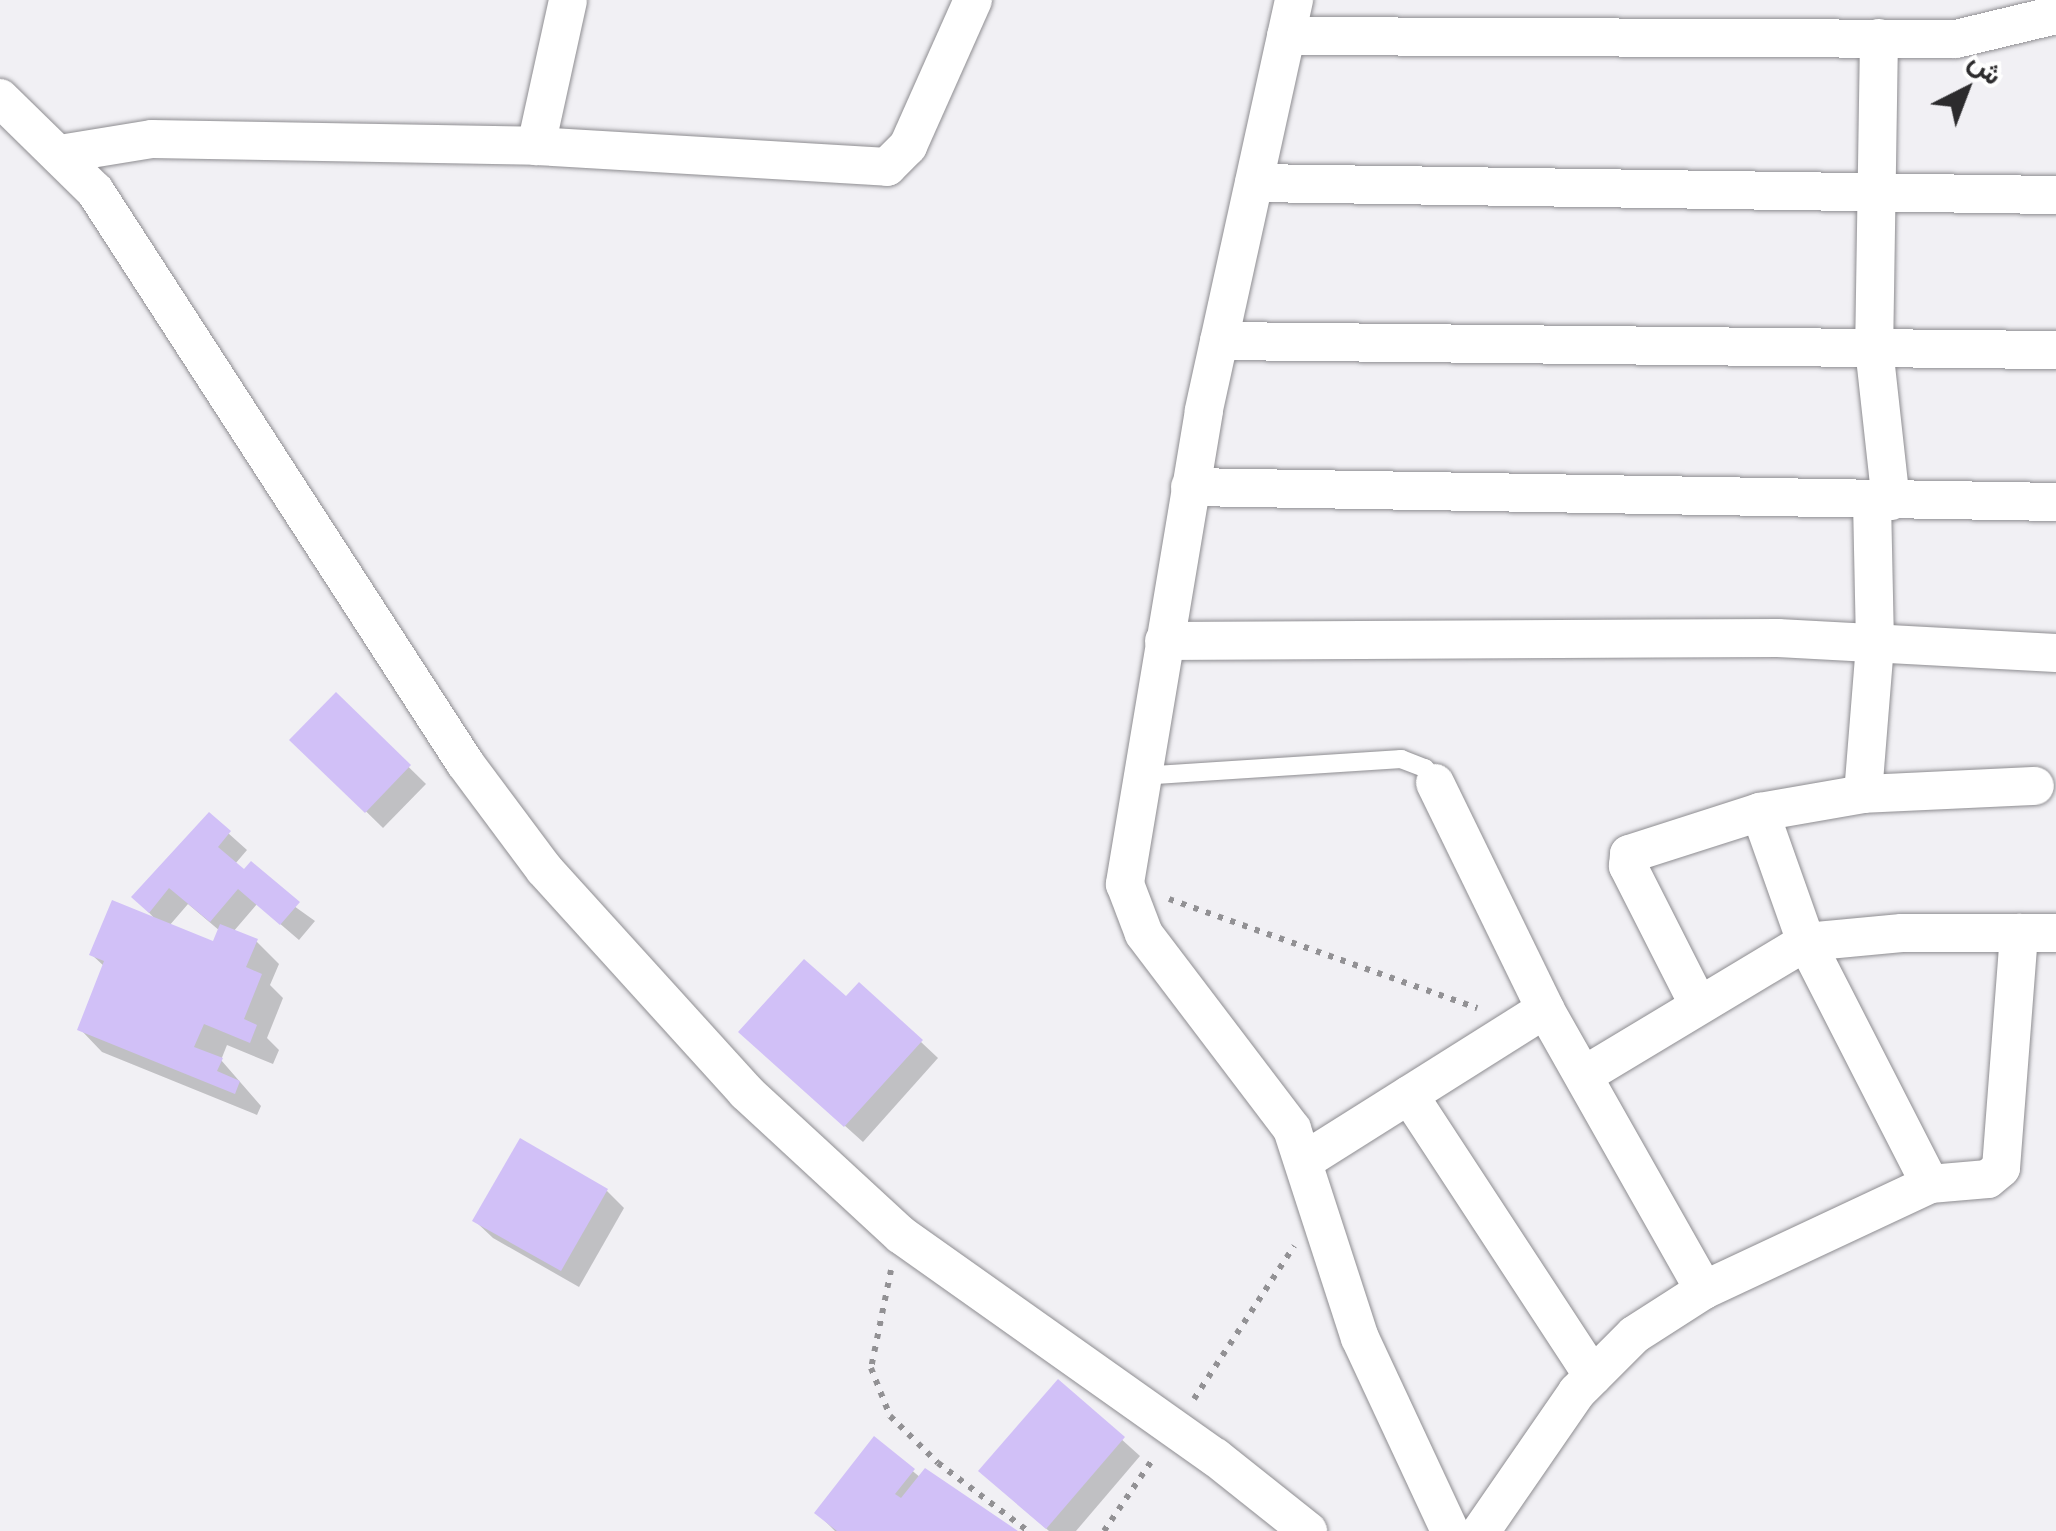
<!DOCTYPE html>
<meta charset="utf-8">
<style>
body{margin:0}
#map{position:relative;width:2056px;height:1531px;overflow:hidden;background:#f1f0f4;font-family:"IBM Plex Sans",Vazirmatn,sans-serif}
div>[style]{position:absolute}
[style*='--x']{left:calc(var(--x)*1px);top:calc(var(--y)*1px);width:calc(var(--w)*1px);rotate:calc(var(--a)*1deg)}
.shadow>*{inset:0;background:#0003}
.building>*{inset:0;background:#d1c0f7}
.path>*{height:6px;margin-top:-3px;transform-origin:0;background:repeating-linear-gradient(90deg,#929194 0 5px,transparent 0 13px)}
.roads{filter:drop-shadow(0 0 2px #8e8d91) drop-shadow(0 0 2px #8e8d91)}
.lane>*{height:18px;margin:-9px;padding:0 9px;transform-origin:9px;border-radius:9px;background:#fff}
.street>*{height:38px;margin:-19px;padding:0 19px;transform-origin:19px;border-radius:19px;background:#fff}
span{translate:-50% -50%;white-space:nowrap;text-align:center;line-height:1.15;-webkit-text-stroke:9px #fefefe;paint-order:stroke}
.north{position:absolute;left:1916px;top:40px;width:100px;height:100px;-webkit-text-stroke:8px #fefefe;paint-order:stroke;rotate:42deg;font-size:28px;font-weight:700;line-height:40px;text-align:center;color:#2c2b2d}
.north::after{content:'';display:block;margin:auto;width:35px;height:45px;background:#2c2b2d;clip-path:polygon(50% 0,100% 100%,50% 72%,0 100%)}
</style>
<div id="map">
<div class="shadow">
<i style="clip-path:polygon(336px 696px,426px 784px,383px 828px,293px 740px)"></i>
<i style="clip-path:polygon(evenodd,209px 816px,247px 850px,235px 864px,315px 921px,299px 940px,257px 904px,233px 932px,256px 941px,279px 964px,270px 985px,283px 998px,267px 1038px,279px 1050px,273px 1064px,227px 1045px,221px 1060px,261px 1106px,257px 1115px,102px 1052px,80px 1029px,105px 967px,92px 955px,158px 922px,134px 897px,209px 816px,188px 904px,220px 931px,215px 945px,169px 926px,188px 904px)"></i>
<i style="clip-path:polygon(846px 1000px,921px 1042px,938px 1058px,863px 1142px,758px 1048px)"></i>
<i style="clip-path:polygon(607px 1191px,624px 1208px,579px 1287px,493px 1238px,475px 1221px)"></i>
<i style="clip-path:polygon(1058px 1382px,1140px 1456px,1076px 1531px,1049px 1531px,999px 1488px)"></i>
<i style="clip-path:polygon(875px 1440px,921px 1478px,1011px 1531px,835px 1531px,817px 1513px)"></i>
</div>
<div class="building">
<i style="clip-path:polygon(336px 692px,411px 765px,365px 813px,289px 740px)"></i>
<i style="clip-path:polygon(209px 812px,231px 831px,218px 847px,244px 869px,251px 861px,300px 902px,280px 925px,238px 889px,210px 922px,169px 888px,149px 913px,131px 897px)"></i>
<i style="clip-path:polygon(112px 900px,213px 941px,220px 924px,258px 939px,246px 967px,262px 974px,244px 1019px,257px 1025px,250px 1043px,204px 1024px,194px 1047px,223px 1058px,217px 1071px,240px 1081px,235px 1094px,77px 1030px,104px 961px,89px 955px)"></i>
<i style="clip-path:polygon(804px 959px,846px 996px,859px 982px,923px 1040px,844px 1127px,738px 1032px)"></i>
<i style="clip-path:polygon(520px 1138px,608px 1189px,561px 1271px,472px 1221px)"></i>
<i style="clip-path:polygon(1058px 1379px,1125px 1437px,1046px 1529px,978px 1471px)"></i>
<i style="clip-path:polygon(874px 1436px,915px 1469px,895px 1494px,901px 1498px,925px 1468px,1018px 1531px,837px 1531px,814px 1513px)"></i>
</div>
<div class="path">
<i style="--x:1169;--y:899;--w:327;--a:19.5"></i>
<i style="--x:891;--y:1270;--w:100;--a:101.5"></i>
<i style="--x:871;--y:1368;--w:52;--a:68.4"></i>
<i style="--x:890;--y:1416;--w:67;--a:44.4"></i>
<i style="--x:938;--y:1463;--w:113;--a:37.1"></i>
<i style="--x:1194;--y:1399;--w:183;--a:-56.8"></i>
<i style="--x:1104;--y:1531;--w:87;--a:-55.8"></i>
</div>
<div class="roads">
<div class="lane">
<i style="--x:1140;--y:776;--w:262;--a:-3.7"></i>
<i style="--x:1401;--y:759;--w:26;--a:21"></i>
<i style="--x:1425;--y:768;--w:18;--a:56"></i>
</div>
<div class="street">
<i style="--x:1294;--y:0;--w:421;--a:102.4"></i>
<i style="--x:1204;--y:411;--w:480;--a:99.5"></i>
<i style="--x:1125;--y:884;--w:53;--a:69.2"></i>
<i style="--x:1144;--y:934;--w:245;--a:52.8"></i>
<i style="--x:1292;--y:1129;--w:220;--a:72"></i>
<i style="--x:1360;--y:1338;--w:213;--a:65"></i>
<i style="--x:1286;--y:36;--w:670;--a:0.26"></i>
<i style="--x:1956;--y:39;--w:103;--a:-13.5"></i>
<i style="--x:1879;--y:38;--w:310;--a:90.9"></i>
<i style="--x:1874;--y:348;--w:154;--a:83.7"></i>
<i style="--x:0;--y:98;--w:133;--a:44.4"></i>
<i style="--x:95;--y:191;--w:681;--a:57.1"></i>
<i style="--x:465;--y:763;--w:132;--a:53.3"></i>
<i style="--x:544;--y:869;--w:301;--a:47.8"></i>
<i style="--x:746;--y:1092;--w:211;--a:42.7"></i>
<i style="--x:901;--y:1235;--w:385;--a:35.3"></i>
<i style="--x:1215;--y:1457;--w:119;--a:38.5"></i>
<i style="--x:536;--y:146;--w:149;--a:-77.6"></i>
<i style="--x:60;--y:154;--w:93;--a:-9.3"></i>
<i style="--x:152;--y:139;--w:384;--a:1"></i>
<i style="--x:536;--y:146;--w:352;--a:3.4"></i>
<i style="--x:887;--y:167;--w:30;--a:-45"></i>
<i style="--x:908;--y:146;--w:160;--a:-66"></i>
<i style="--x:1254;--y:183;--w:802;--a:0.86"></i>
<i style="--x:1219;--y:341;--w:837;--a:0.62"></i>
<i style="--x:1190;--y:487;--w:866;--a:0.99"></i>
<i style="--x:1164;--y:641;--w:614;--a:-0.28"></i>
<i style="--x:1778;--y:638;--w:278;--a:3.1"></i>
<i style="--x:1435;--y:783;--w:251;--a:64"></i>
<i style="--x:1545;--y:1009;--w:323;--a:60.5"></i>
<i style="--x:1704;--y:1290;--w:83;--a:147.3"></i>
<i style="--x:1634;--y:1335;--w:81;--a:135"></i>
<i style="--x:1577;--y:1392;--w:169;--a:124.6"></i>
<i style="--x:1863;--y:794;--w:150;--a:-85.4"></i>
<i style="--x:1875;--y:644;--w:142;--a:-91.2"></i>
<i style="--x:1697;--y:1002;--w:153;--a:-116.9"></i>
<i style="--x:1628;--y:866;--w:12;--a:-85"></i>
<i style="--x:1629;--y:854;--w:138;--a:-17.8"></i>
<i style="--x:1760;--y:812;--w:105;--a:-9.9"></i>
<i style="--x:1863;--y:794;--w:172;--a:-2.7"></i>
<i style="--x:1586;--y:1074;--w:257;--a:-31"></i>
<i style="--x:1806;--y:942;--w:96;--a:-5.4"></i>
<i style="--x:1902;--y:933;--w:154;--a:0"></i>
<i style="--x:1409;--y:1095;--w:336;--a:56.8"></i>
<i style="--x:1304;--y:1161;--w:285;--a:-32.2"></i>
<i style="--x:1930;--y:1184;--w:58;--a:-4.9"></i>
<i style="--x:1988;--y:1179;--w:17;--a:-40"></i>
<i style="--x:2001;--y:1168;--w:236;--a:-85.6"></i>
<i style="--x:1704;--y:1290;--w:250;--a:-25.1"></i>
<i style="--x:1930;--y:1184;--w:272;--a:-117.1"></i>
<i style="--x:1806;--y:942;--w:138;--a:-109.5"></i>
</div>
</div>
<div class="north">ش</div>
</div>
